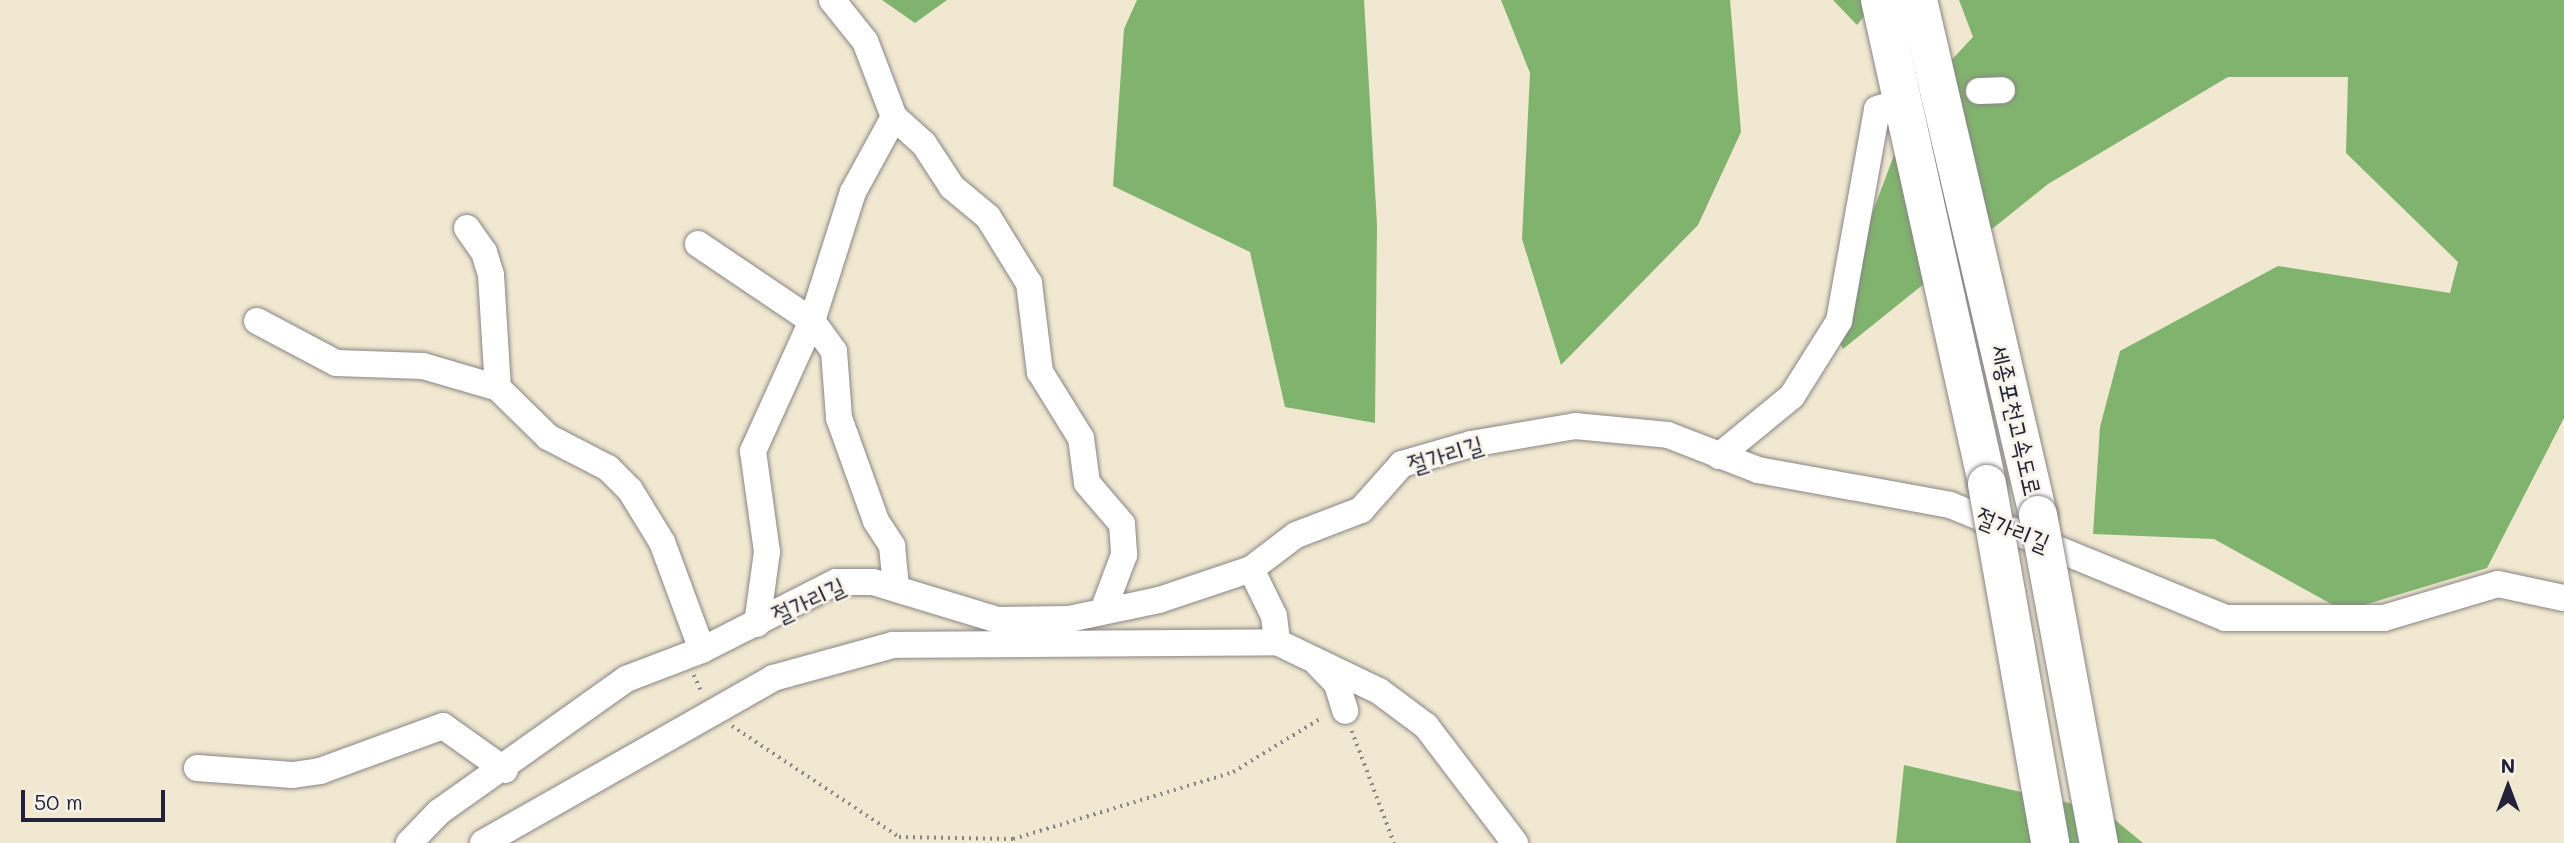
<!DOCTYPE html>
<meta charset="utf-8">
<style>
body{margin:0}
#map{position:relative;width:2564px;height:843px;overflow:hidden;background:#f0e8d0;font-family:Mali,"Poor Story",sans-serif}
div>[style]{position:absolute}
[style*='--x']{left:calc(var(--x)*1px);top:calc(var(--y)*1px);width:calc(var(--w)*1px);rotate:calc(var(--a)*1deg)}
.forest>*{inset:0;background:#80b36e}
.path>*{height:3.5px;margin-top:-1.75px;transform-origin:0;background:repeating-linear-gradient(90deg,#898586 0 2px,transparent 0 7px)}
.roads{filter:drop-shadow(0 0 2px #898586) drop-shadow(0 0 2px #898586)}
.minor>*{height:26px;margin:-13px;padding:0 13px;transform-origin:13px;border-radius:13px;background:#fff}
.highway>*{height:38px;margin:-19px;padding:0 19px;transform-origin:19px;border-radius:19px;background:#fff}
.bridges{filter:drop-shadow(0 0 2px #898586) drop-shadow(0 0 2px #898586)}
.highway-bridge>*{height:38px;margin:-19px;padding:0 19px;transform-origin:19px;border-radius:19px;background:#fff}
span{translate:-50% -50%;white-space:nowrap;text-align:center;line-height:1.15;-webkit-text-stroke:5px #f7f3e8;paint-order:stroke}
.street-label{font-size:24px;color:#22223b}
.north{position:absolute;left:2473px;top:752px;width:70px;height:70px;-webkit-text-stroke:5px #f7f3e8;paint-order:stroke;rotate:0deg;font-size:19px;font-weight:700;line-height:28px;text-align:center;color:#22223b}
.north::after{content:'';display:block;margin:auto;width:24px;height:32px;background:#22223b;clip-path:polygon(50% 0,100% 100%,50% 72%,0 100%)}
.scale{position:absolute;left:21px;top:790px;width:144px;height:32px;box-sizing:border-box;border:4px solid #22223b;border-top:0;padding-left:9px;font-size:21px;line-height:24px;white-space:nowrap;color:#22223b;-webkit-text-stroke:5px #f7f3e8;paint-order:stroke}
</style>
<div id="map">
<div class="forest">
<i style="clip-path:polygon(882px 0,947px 0,915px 23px)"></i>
<i style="clip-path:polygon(1137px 0,1364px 0,1377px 225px,1375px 423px,1285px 407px,1250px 252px,1113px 186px,1124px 29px)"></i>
<i style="clip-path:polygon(1501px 0,1730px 0,1741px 132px,1698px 225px,1561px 365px,1522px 239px,1530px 73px)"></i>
<i style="clip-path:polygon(1833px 0,1877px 0,1857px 25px)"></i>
<i style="clip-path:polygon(1959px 0,2564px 0,2564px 418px,2487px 568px,2344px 611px,2214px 539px,2093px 534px,2100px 427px,2120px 351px,2278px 266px,2450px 293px,2458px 262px,2346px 153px,2348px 77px,2228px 77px,2048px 184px,1843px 349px,1830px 326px,1915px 99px,1973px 37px)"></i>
<i style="clip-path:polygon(1904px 765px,2104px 811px,2143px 843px,1896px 843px)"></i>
</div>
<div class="path">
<i style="--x:694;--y:675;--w:20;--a:66"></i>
<i style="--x:732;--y:726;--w:201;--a:33.6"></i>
<i style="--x:899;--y:837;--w:114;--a:1"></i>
<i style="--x:1013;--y:839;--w:230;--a:-16.9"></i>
<i style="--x:1233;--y:772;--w:105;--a:-31.4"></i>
<i style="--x:1352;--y:731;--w:120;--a:69.4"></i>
</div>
<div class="roads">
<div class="minor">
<i style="--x:832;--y:0;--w:53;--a:51.2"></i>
<i style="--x:865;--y:41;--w:81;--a:69.1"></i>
<i style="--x:894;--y:117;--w:40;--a:42"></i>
<i style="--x:924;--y:144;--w:51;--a:56.9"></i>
<i style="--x:952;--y:187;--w:47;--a:39.8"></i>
<i style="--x:988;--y:217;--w:78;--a:58.2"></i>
<i style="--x:1029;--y:283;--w:90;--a:83"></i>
<i style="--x:1040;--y:372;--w:78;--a:58.2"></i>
<i style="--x:1081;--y:438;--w:45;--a:82.4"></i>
<i style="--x:1087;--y:483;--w:54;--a:49.5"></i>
<i style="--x:1122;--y:524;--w:31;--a:86"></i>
<i style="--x:1124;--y:555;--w:60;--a:110.6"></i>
<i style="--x:1979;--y:91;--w:23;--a:-2"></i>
<i style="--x:467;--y:228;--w:29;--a:55"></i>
<i style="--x:484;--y:252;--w:24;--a:73"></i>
<i style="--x:491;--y:275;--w:113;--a:86.5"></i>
<i style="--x:498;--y:388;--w:70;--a:44.4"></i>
<i style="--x:548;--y:437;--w:68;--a:27.3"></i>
<i style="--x:608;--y:468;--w:31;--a:45"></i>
<i style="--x:630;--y:490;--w:61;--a:58.4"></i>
<i style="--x:662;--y:542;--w:115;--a:69.7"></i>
<i style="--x:698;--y:244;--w:138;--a:34"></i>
<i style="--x:812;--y:321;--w:37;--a:54"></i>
<i style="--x:834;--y:351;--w:67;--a:85.7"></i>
<i style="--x:839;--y:418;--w:109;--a:70.2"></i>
<i style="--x:876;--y:521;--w:30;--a:57"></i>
<i style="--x:892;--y:546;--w:41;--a:84.4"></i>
<i style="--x:257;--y:321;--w:89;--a:28"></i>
<i style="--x:336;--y:363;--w:87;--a:2"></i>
<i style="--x:423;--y:366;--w:78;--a:16.3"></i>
<i style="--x:1719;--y:456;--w:94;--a:-39.4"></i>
<i style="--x:1792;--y:396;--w:89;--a:-57.9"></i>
<i style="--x:1839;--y:321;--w:215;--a:-79.8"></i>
<i style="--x:1877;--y:109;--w:7;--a:-16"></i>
<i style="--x:1251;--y:569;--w:52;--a:63.9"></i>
<i style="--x:1274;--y:616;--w:26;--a:83"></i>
<i style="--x:757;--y:624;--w:73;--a:-82.1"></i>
<i style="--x:767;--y:552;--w:102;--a:-97.9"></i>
<i style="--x:753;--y:451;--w:143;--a:-65.6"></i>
<i style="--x:812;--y:321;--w:135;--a:-72.4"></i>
<i style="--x:853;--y:192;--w:85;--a:-61.3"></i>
<i style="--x:1318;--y:664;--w:28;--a:46"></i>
<i style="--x:1337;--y:684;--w:28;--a:73"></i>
<i style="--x:197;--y:768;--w:96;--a:4.2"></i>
<i style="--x:293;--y:775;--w:27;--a:-8"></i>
<i style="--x:320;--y:771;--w:131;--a:-20.1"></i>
<i style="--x:443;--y:726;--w:76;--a:35.4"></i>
<i style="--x:409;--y:843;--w:43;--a:-45.9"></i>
<i style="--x:439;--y:812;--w:229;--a:-35.4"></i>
<i style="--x:626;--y:679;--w:81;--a:-20.9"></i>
<i style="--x:702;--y:650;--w:150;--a:-26.9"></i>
<i style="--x:836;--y:582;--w:37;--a:0"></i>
<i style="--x:873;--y:582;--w:131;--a:16.9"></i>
<i style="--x:998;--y:620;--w:71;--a:-0.8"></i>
<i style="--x:1069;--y:619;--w:92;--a:-11.9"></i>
<i style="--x:1159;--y:600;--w:97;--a:-18.6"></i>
<i style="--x:1251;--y:569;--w:56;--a:-37.1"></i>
<i style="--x:1296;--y:535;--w:70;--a:-21"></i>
<i style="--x:1361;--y:510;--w:62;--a:-48.3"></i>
<i style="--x:1402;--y:464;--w:72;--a:-16.2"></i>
<i style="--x:1471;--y:444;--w:106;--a:-9.8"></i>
<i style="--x:1575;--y:426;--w:93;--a:5.5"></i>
<i style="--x:1668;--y:435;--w:97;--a:21.3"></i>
<i style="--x:1758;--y:470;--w:195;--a:10.3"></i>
<i style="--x:1950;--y:505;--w:297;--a:22.3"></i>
<i style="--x:2225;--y:618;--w:159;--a:0"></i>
<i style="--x:2384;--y:618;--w:119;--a:-16.6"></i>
<i style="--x:2498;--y:584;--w:67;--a:12"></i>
<i style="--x:483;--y:843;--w:334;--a:-29.6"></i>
<i style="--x:773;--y:678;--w:124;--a:-15.4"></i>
<i style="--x:893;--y:645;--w:384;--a:-0.4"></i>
<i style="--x:1277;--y:642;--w:113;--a:25.7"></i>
<i style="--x:1379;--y:691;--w:59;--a:36.7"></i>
<i style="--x:1426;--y:726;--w:147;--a:52.7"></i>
</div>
<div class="highway">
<i style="--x:1880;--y:0;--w:496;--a:77.5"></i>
<i style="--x:1918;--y:0;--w:529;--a:76.88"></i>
</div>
</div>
<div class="bridges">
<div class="highway-bridge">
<i style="--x:1987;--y:484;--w:364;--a:80"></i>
<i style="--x:2038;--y:515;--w:334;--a:79.5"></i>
</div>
</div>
<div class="street-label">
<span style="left:2017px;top:420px;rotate:77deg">세종포천고속도로</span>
<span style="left:1445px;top:454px;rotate:-17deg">절가리길</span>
<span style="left:2013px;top:529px;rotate:22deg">절가리길</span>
<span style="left:808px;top:600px;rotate:-25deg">절가리길</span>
</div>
<div class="north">N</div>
<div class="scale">50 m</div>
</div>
